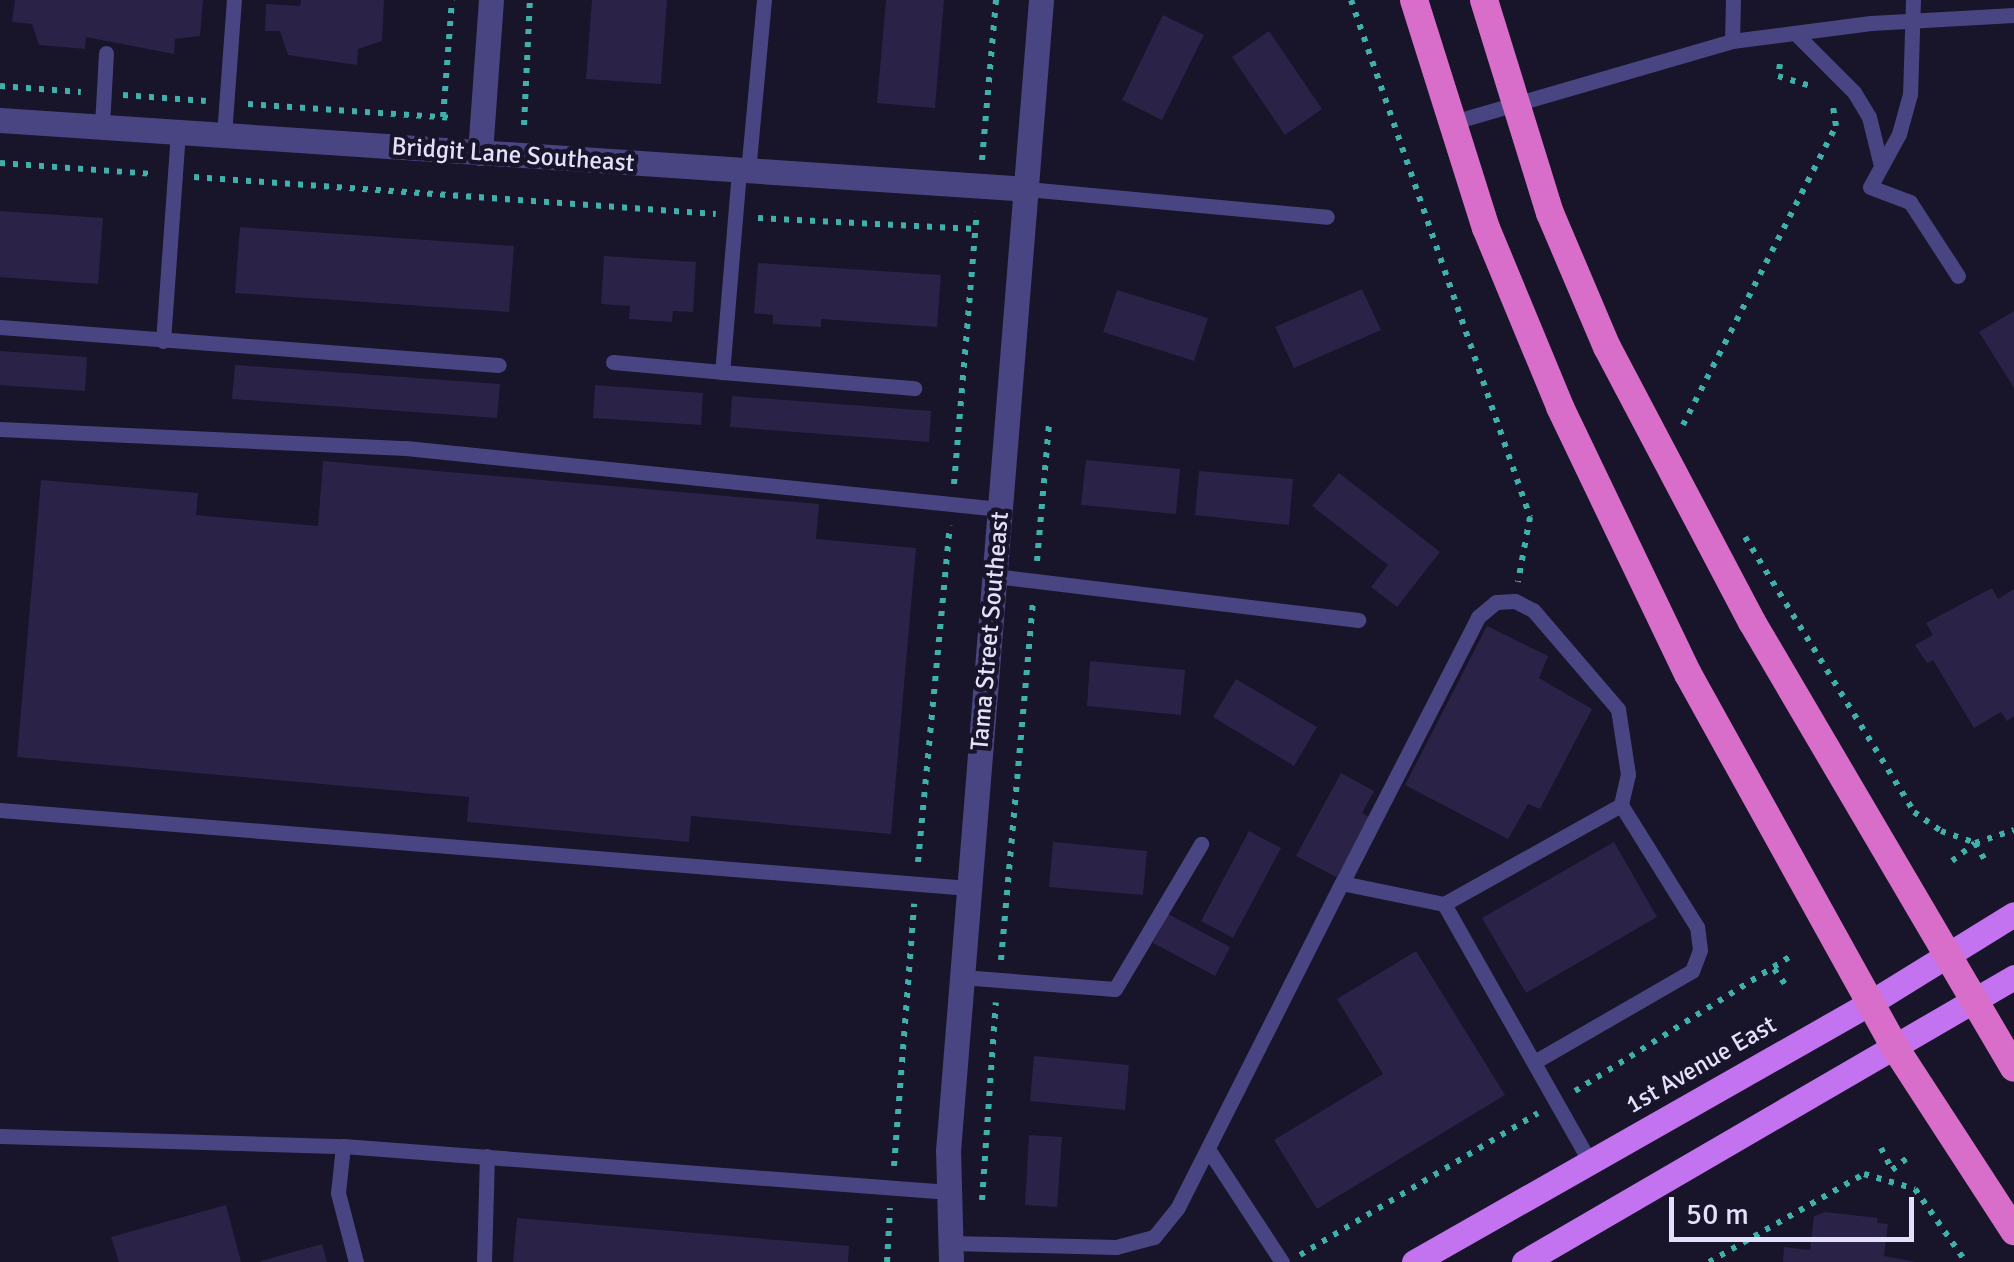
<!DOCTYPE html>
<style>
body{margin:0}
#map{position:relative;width:2014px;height:1262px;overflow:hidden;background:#181429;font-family:Signika,sans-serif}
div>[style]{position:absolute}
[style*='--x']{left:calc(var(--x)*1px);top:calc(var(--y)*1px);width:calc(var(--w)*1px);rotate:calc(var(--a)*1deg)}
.building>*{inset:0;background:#2b2248}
.path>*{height:6px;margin-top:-3px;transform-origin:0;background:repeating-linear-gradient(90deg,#40b0ab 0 5px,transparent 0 13px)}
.service>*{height:15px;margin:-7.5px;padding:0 7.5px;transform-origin:7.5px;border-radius:7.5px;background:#484582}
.minor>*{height:25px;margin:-12.5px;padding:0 12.5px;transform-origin:12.5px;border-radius:12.5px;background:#484582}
.primary>*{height:25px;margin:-12.5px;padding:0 12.5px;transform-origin:12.5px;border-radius:12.5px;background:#c373ef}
.trunk>*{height:28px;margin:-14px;padding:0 14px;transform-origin:14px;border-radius:14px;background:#d86eca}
span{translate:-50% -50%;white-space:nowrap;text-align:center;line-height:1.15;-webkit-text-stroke:9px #181429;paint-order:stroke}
.street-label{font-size:25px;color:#e3e0fb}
.scale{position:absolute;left:1669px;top:1197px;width:245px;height:45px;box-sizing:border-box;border:5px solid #e3e0fb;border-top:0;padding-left:12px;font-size:30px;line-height:35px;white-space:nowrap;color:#e3e0fb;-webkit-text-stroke:8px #181429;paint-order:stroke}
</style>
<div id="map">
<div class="building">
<i style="clip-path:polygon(15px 0,203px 0,200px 36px,175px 39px,174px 54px,86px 37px,85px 49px,39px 45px,32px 24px,12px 22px)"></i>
<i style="clip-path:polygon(301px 0,384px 0,382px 41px,358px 49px,357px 65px,288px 55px,280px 31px,265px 31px,266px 4px,300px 6px)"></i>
<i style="clip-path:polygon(592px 0,667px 0,661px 84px,586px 79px)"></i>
<i style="clip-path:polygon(886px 0,944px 0,935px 108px,877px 103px)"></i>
<i style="clip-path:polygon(1163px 15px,1204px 35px,1162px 120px,1122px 100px)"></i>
<i style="clip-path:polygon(1269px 31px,1322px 109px,1285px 135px,1232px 57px)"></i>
<i style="clip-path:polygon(0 211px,103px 218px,98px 284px,0 277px)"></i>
<i style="clip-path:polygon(240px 227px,514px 246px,509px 312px,235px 293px)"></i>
<i style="clip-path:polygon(604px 256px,696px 262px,693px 312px,673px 311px,672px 322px,629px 319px,630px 306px,601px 304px)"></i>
<i style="clip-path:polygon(758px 263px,941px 275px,937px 327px,821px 319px,821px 327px,773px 324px,773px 315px,754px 313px)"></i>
<i style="clip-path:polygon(1362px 289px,1381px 330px,1294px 368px,1275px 327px)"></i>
<i style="clip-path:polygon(1117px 290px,1208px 318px,1194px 361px,1103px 332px)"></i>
<i style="clip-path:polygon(2014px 311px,2014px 388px,1979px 332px)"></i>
<i style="clip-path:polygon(0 351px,87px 357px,85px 391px,0 385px)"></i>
<i style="clip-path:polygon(235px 365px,500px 384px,497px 418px,232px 399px)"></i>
<i style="clip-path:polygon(595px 385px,703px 393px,701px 425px,593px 418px)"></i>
<i style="clip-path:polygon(732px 396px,931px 411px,929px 442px,730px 427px)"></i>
<i style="clip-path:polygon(1086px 460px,1180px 469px,1176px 514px,1081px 505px)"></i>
<i style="clip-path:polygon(323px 461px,819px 504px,816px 539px,916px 548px,891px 834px,691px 816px,689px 842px,467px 822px,469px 797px,17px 757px,41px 480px,198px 493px,196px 515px,318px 526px)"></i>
<i style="clip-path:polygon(1199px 471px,1293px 479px,1289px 525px,1195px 515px)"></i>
<i style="clip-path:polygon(1339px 473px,1440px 552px,1397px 607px,1371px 587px,1388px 565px,1312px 506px)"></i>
<i style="clip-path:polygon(1992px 588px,1998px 599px,2014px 589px,2014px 716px,2007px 721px,2001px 712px,1974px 728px,1933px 660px,1927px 663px,1915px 645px,1933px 635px,1926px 623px)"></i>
<i style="clip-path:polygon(1487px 626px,1548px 656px,1539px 678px,1592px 709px,1540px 809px,1528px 804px,1508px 839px,1405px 785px)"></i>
<i style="clip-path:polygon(1090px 661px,1185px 670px,1181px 715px,1087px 706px)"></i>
<i style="clip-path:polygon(1236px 679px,1317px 727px,1294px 766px,1213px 717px)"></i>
<i style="clip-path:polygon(1341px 773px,1374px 791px,1362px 813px,1371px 818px,1338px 878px,1296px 856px)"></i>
<i style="clip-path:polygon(1249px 831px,1281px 848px,1233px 938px,1201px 921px)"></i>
<i style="clip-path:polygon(1053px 842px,1147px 851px,1143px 895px,1049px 887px)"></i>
<i style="clip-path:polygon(1614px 842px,1657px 917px,1526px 993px,1482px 918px)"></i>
<i style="clip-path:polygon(1168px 914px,1230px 947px,1215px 976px,1153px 943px)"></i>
<i style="clip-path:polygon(1416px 951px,1505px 1095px,1317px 1209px,1274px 1140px,1383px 1074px,1337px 999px)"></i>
<i style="clip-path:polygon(1034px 1056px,1129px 1065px,1125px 1110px,1030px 1101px)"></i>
<i style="clip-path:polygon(1029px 1135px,1062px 1137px,1057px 1207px,1025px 1205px)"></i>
<i style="clip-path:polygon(226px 1205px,241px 1262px,119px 1262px,111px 1237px)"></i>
<i style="clip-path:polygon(1825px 1212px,1878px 1218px,1877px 1223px,1888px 1224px,1884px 1256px,1916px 1262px,1783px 1262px,1784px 1247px,1810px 1250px,1814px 1216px)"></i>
<i style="clip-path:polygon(517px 1218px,849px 1246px,848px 1262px,513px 1262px)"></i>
<i style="clip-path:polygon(322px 1244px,327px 1262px,261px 1262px,261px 1261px)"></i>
</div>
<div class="path">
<i style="--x:1351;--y:0;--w:547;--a:70.9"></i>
<i style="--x:1530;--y:517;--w:66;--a:100.5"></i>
<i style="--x:1780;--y:64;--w:12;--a:99"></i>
<i style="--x:1778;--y:76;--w:38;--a:17"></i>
<i style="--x:0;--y:86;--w:81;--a:4.2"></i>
<i style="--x:123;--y:95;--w:83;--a:4.1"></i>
<i style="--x:248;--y:104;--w:207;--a:3.9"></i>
<i style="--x:443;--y:117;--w:117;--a:-85.6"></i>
<i style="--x:524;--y:125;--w:125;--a:-87.3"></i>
<i style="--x:982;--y:160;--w:161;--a:-85"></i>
<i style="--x:0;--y:163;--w:152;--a:4.1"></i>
<i style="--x:194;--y:177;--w:523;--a:4.05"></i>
<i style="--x:758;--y:218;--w:218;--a:2.9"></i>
<i style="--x:1683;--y:425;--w:336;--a:-62.9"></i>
<i style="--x:1836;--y:126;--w:20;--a:-99"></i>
<i style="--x:954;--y:484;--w:273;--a:-85.2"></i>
<i style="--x:1745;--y:537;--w:323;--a:58.4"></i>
<i style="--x:1914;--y:812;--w:33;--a:35"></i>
<i style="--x:1941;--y:831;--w:36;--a:19"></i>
<i style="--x:1975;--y:843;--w:41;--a:-18.4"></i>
<i style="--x:1037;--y:561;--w:137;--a:-85"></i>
<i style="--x:1952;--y:861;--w:29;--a:-38"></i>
<i style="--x:1975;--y:843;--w:22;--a:60"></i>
<i style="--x:918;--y:862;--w:338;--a:-84.6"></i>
<i style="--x:1001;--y:960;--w:357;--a:-84.9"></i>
<i style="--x:1774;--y:969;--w:22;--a:54"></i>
<i style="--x:1575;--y:1091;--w:258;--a:-32"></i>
<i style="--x:1881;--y:1148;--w:25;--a:63"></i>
<i style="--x:1892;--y:1170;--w:24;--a:-38"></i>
<i style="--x:894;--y:1166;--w:263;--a:-85.6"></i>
<i style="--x:982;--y:1200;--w:198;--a:-86"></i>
<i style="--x:1300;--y:1255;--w:277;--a:-30.8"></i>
<i style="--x:887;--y:1262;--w:54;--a:-86.8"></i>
<i style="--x:1709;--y:1262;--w:178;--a:-29.6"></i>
<i style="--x:1864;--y:1174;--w:53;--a:16.4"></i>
<i style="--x:1915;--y:1189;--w:89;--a:55.1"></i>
</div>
<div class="service">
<i style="--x:1913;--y:0;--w:94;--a:91.8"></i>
<i style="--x:1910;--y:94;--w:41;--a:105.4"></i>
<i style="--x:1899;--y:134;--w:60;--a:118.7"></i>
<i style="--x:1870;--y:187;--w:43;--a:20.6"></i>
<i style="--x:1910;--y:202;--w:88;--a:57"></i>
<i style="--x:1795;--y:33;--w:83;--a:45"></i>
<i style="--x:1854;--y:92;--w:29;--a:59"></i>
<i style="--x:1869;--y:117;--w:50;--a:76.2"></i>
<i style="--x:1732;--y:41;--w:41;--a:-88.6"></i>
<i style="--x:1450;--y:123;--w:294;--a:-16.2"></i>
<i style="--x:1732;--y:41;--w:140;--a:-7.4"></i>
<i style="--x:1871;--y:23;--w:143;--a:-3.2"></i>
<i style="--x:102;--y:126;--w:73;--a:-86.9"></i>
<i style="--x:224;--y:135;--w:135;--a:-85.8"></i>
<i style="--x:739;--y:171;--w:202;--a:94.8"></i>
<i style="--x:722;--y:372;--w:193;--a:4.8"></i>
<i style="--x:748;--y:172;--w:173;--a:-84.7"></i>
<i style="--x:1027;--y:189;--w:301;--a:5.3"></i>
<i style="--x:0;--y:327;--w:500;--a:4.35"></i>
<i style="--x:163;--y:341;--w:210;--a:-85.9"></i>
<i style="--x:613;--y:362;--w:109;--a:5.2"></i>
<i style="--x:0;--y:429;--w:406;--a:2.7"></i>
<i style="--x:406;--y:448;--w:597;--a:5.86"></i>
<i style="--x:995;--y:576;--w:366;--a:6.9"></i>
<i style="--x:0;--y:810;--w:972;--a:4.6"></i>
<i style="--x:1444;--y:904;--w:296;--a:60.5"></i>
<i style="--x:962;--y:977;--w:153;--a:4.5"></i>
<i style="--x:1115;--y:989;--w:169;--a:-59.3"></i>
<i style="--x:1536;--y:1061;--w:180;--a:-30"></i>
<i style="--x:1692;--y:971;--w:22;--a:-69"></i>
<i style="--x:1700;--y:950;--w:23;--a:-97"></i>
<i style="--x:1697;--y:927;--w:144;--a:-121.9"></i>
<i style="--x:0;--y:1136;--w:343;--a:1.7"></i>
<i style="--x:343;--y:1146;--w:608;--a:4.34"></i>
<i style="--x:343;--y:1146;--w:47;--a:96.1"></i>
<i style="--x:338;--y:1193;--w:71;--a:75.4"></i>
<i style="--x:1208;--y:1149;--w:135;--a:56.8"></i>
<i style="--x:951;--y:1243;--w:165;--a:1.4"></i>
<i style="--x:1116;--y:1247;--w:39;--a:-15"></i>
<i style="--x:1154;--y:1237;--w:38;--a:-51"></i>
<i style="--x:1178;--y:1207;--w:363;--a:-63.2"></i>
<i style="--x:1342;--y:883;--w:299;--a:-62.9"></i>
<i style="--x:1478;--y:617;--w:23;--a:-40"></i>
<i style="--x:1496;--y:602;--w:19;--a:-3"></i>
<i style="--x:1515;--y:601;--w:20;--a:27"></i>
<i style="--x:1533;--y:610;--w:130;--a:49.4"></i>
<i style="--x:1618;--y:709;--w:66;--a:81.3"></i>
<i style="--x:1628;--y:774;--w:32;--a:103"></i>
<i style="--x:1621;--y:805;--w:203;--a:150.8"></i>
<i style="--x:1444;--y:904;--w:104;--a:-168.4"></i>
<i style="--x:484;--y:1262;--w:106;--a:-88.4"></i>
</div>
<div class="minor">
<i style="--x:0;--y:120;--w:1029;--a:3.84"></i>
<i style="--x:480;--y:153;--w:153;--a:-85.9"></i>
<i style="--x:951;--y:1262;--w:111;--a:-91.5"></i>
<i style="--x:948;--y:1151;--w:1155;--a:-85.38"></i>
</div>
<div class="primary">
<i style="--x:1414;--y:1262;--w:524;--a:-29.6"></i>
<i style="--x:1870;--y:1003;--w:169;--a:-31.7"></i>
<i style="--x:1524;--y:1262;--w:567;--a:-30.18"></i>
</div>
<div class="trunk">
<i style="--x:1414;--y:0;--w:239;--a:72.5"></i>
<i style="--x:1486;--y:228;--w:194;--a:67.5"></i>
<i style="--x:1560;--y:407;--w:296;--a:64.4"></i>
<i style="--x:1688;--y:674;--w:425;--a:61"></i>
<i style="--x:1894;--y:1046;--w:221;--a:57"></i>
<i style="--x:1484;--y:0;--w:223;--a:72.8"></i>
<i style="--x:1550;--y:213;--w:146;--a:67"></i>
<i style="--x:1607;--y:347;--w:311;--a:62.2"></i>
<i style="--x:1752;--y:622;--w:517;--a:59.57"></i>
</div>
<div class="street-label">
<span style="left:513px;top:155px;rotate:4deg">Bridgit Lane Southeast</span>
<span style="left:990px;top:631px;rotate:-85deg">Tama Street Southeast</span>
<span style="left:1701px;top:1065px;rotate:-30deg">1st Avenue East</span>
</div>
<div class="scale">50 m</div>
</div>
